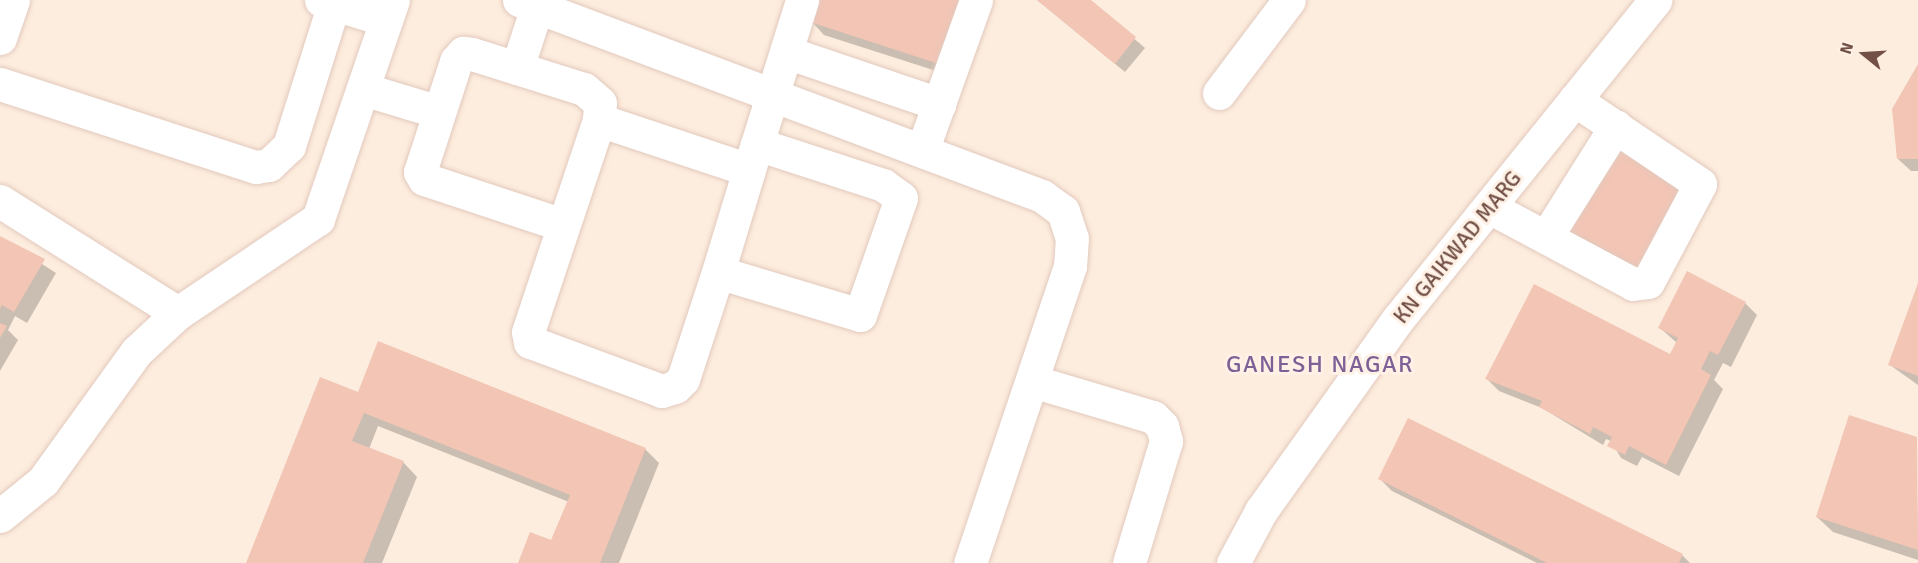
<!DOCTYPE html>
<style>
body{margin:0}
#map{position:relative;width:1918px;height:563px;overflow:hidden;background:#fdedde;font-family:Signika,sans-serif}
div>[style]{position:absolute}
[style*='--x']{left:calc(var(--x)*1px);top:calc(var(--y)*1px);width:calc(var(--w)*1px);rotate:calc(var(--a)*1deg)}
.shadow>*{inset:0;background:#0003}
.building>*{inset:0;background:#f2c5b5}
.roads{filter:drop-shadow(0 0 2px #e2c9bd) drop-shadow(0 0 2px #e2c9bd)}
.minor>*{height:33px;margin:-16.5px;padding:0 16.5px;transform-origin:16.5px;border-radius:16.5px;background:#fff}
span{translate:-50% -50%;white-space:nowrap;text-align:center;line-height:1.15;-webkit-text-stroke:6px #fff1e5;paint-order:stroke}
.street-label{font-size:22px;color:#735046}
.neighbourhood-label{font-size:24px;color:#7d6196;letter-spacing:1.5px}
.north{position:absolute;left:1834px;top:24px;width:60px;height:60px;-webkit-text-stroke:4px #fff1e5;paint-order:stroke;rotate:288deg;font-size:16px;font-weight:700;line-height:24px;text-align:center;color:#735046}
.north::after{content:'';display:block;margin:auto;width:21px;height:27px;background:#735046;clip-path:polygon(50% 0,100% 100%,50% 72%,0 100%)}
</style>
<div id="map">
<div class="shadow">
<i style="clip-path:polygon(819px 0,980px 0,955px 77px,824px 35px,812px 22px)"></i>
<i style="clip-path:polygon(1037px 0,1089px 0,1145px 48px,1125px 72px)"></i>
<i style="clip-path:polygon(1918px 67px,1918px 171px,1911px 171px,1898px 159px)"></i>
<i style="clip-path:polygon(0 237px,56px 273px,27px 323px,15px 316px,8px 330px,18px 340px,0 371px)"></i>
<i style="clip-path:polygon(1918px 287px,1918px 385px,1890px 365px)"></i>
<i style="clip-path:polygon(1745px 303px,1757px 315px,1731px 367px,1723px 363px,1714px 380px,1723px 389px,1679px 476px,1642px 457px,1637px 466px,1621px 458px,1611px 441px,1606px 439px,1603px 445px,1542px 408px,1499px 391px,1487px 379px,1671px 356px,1677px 343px,1660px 328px)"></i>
<i style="clip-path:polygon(358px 394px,645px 449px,659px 463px,619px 563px,520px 563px,552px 542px,569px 502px,378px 426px,369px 449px,403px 462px,417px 477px,382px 563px,247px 563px)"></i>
<i style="clip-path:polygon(1916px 438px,1918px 560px,1833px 532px,1817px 517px)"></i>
<i style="clip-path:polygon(1380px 479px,1682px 555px,1690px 563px,1537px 563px,1392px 491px)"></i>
</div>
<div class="building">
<i style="clip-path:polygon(817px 0,963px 0,942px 65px,810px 22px)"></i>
<i style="clip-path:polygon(1037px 0,1091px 0,1136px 37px,1115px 64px)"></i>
<i style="clip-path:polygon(1918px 64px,1918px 159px,1897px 159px,1892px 109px)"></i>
<i style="clip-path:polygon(1617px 137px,1690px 184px,1631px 276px,1558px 229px)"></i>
<i style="clip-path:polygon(0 236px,45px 259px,14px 312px,2px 305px,0 309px)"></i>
<i style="clip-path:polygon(1687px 271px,1746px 302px,1718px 355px,1710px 351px,1701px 369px,1711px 375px,1666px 465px,1629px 446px,1625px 455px,1607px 446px,1612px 437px,1593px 427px,1590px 434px,1539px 407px,1542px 401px,1485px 379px,1534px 284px,1670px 354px,1678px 338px,1658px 328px)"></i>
<i style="clip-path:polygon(1918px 283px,1918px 376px,1888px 365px)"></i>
<i style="clip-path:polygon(0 323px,7px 326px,0 338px)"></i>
<i style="clip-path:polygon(378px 341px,646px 448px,600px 563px,518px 563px,530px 532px,551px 540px,570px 495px,364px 413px,352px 441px,404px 461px,363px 563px,246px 563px,320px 377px,358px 392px)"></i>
<i style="clip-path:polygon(1849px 415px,1917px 437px,1918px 550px,1816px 517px)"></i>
<i style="clip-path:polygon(1408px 418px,1683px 554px,1679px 563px,1547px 563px,1378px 479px)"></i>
</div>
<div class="roads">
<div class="minor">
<i style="--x:321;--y:0;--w:68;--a:17.1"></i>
<i style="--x:519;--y:0;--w:559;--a:20.54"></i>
<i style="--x:1042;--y:196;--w:26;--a:36"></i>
<i style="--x:1063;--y:211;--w:28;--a:72"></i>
<i style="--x:1072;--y:238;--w:28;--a:94"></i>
<i style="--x:1070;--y:266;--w:313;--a:108.6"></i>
<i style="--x:0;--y:38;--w:40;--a:-71.1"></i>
<i style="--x:786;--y:52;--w:162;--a:18.8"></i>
<i style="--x:517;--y:68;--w:64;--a:-71.8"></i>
<i style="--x:0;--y:84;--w:269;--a:18"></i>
<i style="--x:256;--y:167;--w:13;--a:-9"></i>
<i style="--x:269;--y:165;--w:28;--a:-44"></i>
<i style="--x:289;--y:146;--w:153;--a:-72.5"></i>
<i style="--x:363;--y:89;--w:79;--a:16.8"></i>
<i style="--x:1219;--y:93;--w:116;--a:-53"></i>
<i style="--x:757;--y:144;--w:133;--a:18"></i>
<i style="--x:883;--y:185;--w:22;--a:36"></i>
<i style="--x:901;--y:198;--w:124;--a:109.3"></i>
<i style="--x:860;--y:315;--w:148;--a:-163.2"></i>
<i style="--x:718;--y:272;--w:134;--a:-73.1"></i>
<i style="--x:757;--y:144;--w:151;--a:-72.6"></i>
<i style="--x:922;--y:151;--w:160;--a:-70.3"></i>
<i style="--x:0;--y:201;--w:210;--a:32.2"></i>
<i style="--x:1489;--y:207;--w:163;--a:28.1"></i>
<i style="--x:1633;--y:284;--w:15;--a:-8"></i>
<i style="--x:1648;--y:282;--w:111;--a:-62"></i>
<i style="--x:1700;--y:184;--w:151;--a:-146.1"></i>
<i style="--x:563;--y:225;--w:146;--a:-161.7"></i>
<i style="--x:424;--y:179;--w:8;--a:-120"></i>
<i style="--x:420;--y:172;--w:117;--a:-72"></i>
<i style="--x:456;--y:61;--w:11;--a:-49"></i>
<i style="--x:463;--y:53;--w:9;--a:6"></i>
<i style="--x:472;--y:54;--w:117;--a:17.4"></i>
<i style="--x:584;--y:89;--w:21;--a:41"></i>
<i style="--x:600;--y:103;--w:17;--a:93"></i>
<i style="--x:1546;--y:237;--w:131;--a:-57.8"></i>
<i style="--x:718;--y:272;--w:113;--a:108.1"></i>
<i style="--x:683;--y:379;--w:11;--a:135"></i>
<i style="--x:675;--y:387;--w:14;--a:163"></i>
<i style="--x:662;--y:391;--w:141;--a:-159.6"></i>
<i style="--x:530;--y:342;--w:10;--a:-101"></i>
<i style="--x:528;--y:332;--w:224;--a:-71.5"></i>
<i style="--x:599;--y:120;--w:158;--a:18.4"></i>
<i style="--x:1032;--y:381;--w:126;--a:16.6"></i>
<i style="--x:1153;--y:417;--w:13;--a:45"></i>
<i style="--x:1162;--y:426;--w:16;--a:75"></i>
<i style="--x:1166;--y:441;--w:127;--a:106.9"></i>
<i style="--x:0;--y:516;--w:55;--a:-39.1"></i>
<i style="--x:43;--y:481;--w:159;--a:-54.2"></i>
<i style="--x:136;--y:352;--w:57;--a:-42.9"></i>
<i style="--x:178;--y:313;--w:169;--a:-33.9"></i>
<i style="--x:318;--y:219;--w:231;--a:-71.1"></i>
<i style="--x:1233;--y:563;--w:59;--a:-61.7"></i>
<i style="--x:1261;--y:511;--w:236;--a:-54.5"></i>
<i style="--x:1398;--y:319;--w:410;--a:-51.1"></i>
</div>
</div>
<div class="street-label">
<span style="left:1457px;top:247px;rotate:-51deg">KN GAIKWAD MARG</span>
</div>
<div class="neighbourhood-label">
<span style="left:1320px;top:365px">GANESH NAGAR</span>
</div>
<div class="north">N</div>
</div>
